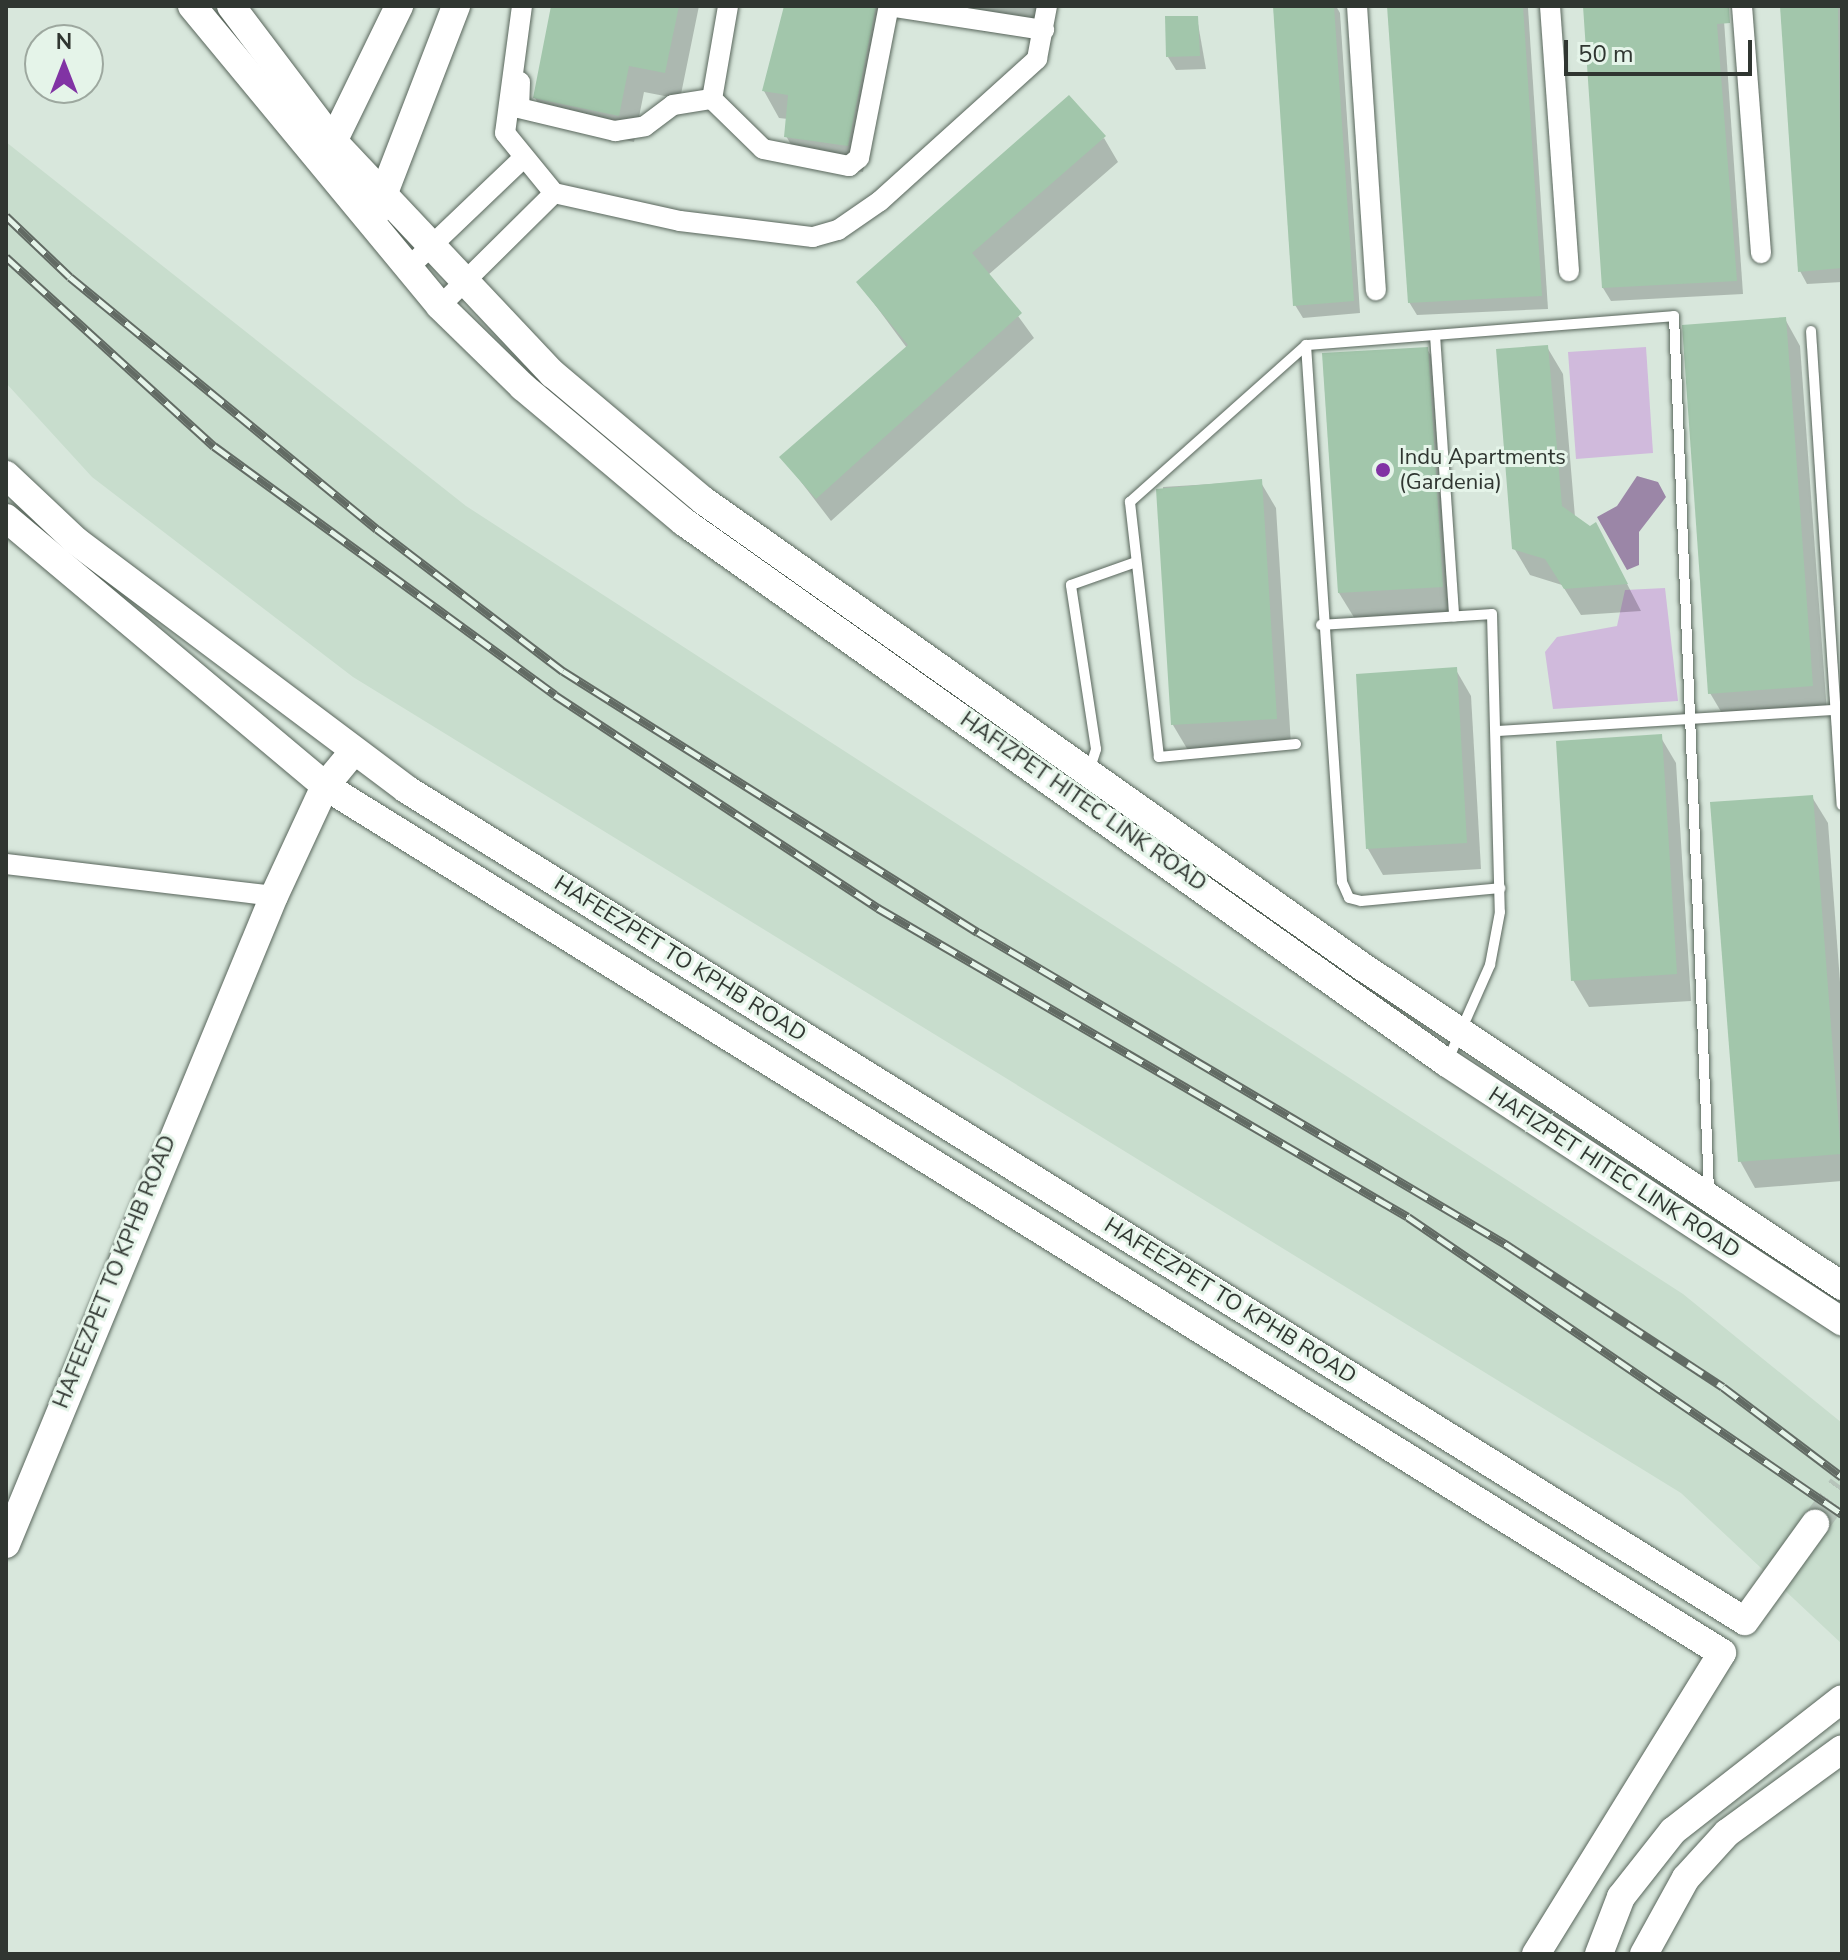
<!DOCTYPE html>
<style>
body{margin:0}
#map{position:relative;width:1848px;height:1960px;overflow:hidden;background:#d8e7dc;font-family:"Nunito Sans",sans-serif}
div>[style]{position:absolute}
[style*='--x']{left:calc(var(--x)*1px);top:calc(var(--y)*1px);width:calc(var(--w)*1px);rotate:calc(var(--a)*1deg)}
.built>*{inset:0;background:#c8ddcd}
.green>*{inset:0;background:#d0badc}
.water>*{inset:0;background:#9b86a7}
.shadow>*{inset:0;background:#0003}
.building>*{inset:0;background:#a2c6ab}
.secondary-tunnel>*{height:28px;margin-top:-14px;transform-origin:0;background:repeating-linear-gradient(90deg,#b6c4ba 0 28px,transparent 0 42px)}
.roads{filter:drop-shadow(0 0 2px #59665c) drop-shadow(0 0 2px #59665c)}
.lane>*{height:10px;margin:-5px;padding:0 5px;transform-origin:5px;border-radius:5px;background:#fff}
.street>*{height:20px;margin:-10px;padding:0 10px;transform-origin:10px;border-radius:10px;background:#fff}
.secondary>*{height:28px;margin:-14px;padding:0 14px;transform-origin:14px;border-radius:14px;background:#fff}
.rail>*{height:9px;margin-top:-4.5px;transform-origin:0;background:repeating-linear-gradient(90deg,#e5f4e9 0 18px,#626b64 0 36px);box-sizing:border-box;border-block:2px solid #626b64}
.dots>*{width:22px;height:22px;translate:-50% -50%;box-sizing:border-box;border:4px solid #e5f4e9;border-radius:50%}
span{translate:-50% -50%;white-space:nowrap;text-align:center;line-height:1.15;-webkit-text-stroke:6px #e5f4e9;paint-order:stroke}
.poi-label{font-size:22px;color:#303631}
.left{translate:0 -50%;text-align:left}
.street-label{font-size:22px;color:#303631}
.frame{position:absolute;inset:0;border:8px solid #303631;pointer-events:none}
.north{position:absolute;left:24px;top:24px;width:80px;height:80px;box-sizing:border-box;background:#e5f4e9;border:2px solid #9da89f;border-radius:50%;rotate:0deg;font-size:22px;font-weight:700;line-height:32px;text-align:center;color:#303631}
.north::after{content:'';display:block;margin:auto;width:28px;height:36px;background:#8133a4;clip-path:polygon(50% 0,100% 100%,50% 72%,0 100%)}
.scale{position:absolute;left:1564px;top:40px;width:188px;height:36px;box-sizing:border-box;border:4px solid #303631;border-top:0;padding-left:10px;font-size:24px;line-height:28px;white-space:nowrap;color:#303631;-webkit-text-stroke:6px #e5f4e9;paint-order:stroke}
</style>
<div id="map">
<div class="built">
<i style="clip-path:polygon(6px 142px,466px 506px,1683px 1294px,1842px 1423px,1842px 1644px,1681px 1493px,353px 677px,92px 477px,6px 383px)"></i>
</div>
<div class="green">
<i style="clip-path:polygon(1646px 347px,1653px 453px,1576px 459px,1568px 352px)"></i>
<i style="clip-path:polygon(1665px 588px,1678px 701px,1553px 709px,1545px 652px,1557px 637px,1617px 626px,1625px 590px)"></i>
</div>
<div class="water">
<i style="clip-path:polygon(1637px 476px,1658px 482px,1666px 497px,1639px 532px,1639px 565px,1627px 570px,1597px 517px,1617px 506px)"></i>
</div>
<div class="shadow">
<i style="clip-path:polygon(553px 6px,699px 6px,680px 99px,644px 92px,634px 142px,551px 124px,535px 98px)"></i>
<i style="clip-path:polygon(786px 6px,896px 6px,863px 172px,802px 163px,786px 136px,788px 119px,779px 118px,764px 91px)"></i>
<i style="clip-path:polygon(966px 6px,1053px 6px,1047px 41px,981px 31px)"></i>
<i style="clip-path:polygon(1275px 6px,1336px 6px,1340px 13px,1360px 313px,1303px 318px,1295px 305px)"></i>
<i style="clip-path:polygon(1389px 6px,1528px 8px,1548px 309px,1417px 315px,1409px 302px)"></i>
<i style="clip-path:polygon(1585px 6px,1723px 6px,1743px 294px,1611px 301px,1603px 288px)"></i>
<i style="clip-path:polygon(1782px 6px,1842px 6px,1842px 282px,1807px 284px,1800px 271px)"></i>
<i style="clip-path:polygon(1197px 18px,1206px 69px,1176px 70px,1168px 57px)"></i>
<i style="clip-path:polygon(1104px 138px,1118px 162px,988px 275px,1034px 338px,831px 521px,782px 457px,907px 348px,859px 283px)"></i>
<i style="clip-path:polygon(1785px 319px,1800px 346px,1827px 713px,1726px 720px,1710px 693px)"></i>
<i style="clip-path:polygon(1547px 347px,1563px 374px,1575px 517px,1610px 551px,1641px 611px,1581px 615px,1562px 585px,1530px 575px,1514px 548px)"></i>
<i style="clip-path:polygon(1427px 349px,1442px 375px,1457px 613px,1355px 619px,1339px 593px)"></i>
<i style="clip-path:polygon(1260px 481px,1276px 508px,1291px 745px,1189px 752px,1173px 725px,1163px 487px)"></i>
<i style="clip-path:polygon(1456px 670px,1471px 696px,1481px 869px,1383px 875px,1368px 849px)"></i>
<i style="clip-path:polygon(1660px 736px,1676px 763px,1691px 1001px,1589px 1007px,1573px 980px)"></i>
<i style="clip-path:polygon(1812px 797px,1828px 823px,1842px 1008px,1842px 1181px,1755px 1188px,1740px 1161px)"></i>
</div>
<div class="building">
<i style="clip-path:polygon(551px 6px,679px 6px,665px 73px,629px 66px,619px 116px,533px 98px)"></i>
<i style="clip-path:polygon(784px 6px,876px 6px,848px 146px,784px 137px,788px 95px,762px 91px)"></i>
<i style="clip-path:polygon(1273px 6px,1334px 6px,1354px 301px,1293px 306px)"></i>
<i style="clip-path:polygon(1387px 6px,1523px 6px,1542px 296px,1408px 303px)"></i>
<i style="clip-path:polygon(1583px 6px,1729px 6px,1730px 23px,1717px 24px,1737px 281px,1602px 288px)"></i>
<i style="clip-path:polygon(1780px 6px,1838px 6px,1842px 268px,1798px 272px)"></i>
<i style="clip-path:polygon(1165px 16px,1198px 16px,1200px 56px,1166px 57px)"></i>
<i style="clip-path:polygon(1069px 95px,1106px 136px,972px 253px,1022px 313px,816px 499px,779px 457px,908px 345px,856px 282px)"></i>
<i style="clip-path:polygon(1786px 317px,1813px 686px,1708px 694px,1682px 325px)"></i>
<i style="clip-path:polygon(1548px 345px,1562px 506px,1590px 526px,1596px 522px,1628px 584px,1564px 589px,1545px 559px,1512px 549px,1496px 349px)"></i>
<i style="clip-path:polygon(1428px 347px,1443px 587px,1338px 593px,1322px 353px)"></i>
<i style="clip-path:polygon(1262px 479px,1277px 719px,1171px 725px,1156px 489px)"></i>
<i style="clip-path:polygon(1457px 667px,1467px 843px,1366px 849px,1356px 674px)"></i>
<i style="clip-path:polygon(1662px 734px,1677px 974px,1571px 981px,1556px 741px)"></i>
<i style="clip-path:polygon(1813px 795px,1841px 1154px,1738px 1162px,1710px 802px)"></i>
</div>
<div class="secondary-tunnel">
<i style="--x:1815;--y:1524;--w:46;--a:-53.9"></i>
</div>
<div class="roads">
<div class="lane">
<i style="--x:1811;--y:331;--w:475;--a:86.3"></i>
<i style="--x:1435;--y:335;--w:282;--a:86.1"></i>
<i style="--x:1306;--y:345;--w:538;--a:86.16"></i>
<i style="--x:1342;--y:882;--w:17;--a:66"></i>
<i style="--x:1349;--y:898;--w:12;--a:14"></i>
<i style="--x:1361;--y:901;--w:140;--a:-5.3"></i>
<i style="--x:1321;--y:625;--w:171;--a:-3.7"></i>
<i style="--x:1492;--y:614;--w:298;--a:88.5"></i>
<i style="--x:1500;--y:912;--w:54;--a:100.7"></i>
<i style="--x:1490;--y:965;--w:106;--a:113.9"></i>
<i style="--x:1499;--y:731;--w:337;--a:-3.6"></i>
<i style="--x:1296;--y:744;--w:138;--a:174.6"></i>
<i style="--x:1159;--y:757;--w:257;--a:-96.5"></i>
<i style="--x:1130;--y:502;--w:236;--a:-41.7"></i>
<i style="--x:1306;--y:345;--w:369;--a:-4.5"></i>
<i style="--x:1674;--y:316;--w:877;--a:87.71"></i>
<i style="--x:1089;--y:771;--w:23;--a:-72"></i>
<i style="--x:1096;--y:749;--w:166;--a:-98.7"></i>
<i style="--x:1071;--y:585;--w:69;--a:-19.5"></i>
</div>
<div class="street">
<i style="--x:522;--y:6;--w:128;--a:97.6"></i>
<i style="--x:505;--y:133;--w:77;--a:50.8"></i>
<i style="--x:554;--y:193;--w:129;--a:12.5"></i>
<i style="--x:680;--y:221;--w:134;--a:6.9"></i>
<i style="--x:813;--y:237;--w:26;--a:-16"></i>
<i style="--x:838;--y:230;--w:51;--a:-34.6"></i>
<i style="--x:880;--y:201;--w:212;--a:-42.1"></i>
<i style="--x:1037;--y:59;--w:54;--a:-79.3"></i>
<i style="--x:889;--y:6;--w:157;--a:8.8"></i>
<i style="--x:1357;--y:6;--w:285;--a:86.2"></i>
<i style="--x:1550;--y:6;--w:266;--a:85.9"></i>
<i style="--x:1742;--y:6;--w:248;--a:85.6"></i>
<i style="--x:520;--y:82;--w:26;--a:92"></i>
<i style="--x:519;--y:108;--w:99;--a:13.5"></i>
<i style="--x:615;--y:131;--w:30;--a:-9"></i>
<i style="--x:645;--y:126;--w:35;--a:-37"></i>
<i style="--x:673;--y:105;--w:39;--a:-9"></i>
<i style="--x:712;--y:99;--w:71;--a:44.4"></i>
<i style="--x:763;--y:149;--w:88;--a:11.2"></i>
<i style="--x:849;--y:166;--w:13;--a:-39"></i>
<i style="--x:859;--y:158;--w:151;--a:-78.9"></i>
<i style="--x:712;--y:99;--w:94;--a:-80.2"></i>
<i style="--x:407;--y:269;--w:159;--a:-43.7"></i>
<i style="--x:440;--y:306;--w:161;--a:-44.7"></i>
<i style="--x:6;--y:864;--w:270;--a:6.8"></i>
</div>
<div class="secondary">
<i style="--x:192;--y:6;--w:389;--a:50.4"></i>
<i style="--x:440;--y:306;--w:116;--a:44.3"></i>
<i style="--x:523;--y:387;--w:210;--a:40"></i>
<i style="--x:684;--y:522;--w:935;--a:35.34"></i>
<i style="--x:1447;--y:1063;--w:472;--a:33.2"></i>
<i style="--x:231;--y:6;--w:171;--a:52.9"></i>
<i style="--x:334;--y:142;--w:319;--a:46.7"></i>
<i style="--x:553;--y:374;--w:197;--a:40.1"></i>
<i style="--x:704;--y:501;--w:807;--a:35.27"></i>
<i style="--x:1363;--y:967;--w:576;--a:33.66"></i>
<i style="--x:326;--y:156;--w:167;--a:-64"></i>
<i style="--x:377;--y:211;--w:220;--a:-68.9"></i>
<i style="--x:6;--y:475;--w:96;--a:43.3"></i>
<i style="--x:76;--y:541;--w:413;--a:36.9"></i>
<i style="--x:406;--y:789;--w:1576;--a:31.86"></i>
<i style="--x:1745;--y:1621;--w:120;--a:-54.2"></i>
<i style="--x:6;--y:518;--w:417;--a:40"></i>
<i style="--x:325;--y:786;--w:1644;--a:31.82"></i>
<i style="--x:1722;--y:1653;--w:354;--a:121.7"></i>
<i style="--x:6;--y:1544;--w:701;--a:-67.53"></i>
<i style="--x:274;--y:896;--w:121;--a:-65.1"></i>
<i style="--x:325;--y:786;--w:44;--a:-50.5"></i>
<i style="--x:1599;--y:1954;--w:61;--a:-68.9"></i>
<i style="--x:1621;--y:1897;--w:84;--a:-51.8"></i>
<i style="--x:1673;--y:1831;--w:214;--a:-38"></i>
<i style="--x:1644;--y:1954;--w:87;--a:-61.1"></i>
<i style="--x:1686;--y:1878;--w:61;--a:-47.7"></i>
<i style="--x:1727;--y:1833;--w:142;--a:-36.1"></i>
</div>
</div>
<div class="rail">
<i style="--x:6;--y:216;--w:88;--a:43.6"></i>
<i style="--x:70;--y:277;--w:397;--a:39.4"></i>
<i style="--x:377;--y:529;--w:234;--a:37.4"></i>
<i style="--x:563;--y:671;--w:490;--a:32.2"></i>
<i style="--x:978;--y:932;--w:615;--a:30.61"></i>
<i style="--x:1507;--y:1245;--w:258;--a:33.3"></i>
<i style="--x:1723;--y:1387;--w:149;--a:37.1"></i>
<i style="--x:6;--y:257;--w:281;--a:42.3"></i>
<i style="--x:214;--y:446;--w:422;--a:36.1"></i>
<i style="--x:555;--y:695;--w:387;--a:33.4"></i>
<i style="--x:878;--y:908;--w:613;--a:30.24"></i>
<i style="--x:1408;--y:1217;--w:526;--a:34.39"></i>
</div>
<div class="dots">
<i style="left:1383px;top:470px;background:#8133a4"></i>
</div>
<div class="poi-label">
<span class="left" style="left:1399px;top:470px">Indu Apartments<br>(Gardenia)</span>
</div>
<div class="street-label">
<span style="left:1083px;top:802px;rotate:35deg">HAFIZPET HITEC LINK ROAD</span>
<span style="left:680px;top:959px;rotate:32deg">HAFEEZPET TO KPHB ROAD</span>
<span style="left:1614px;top:1173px;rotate:33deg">HAFIZPET HITEC LINK ROAD</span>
<span style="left:115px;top:1272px;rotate:-68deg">HAFEEZPET TO KPHB ROAD</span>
<span style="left:1230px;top:1301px;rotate:32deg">HAFEEZPET TO KPHB ROAD</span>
</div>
<div class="frame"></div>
<div class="north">N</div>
<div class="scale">50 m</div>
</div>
